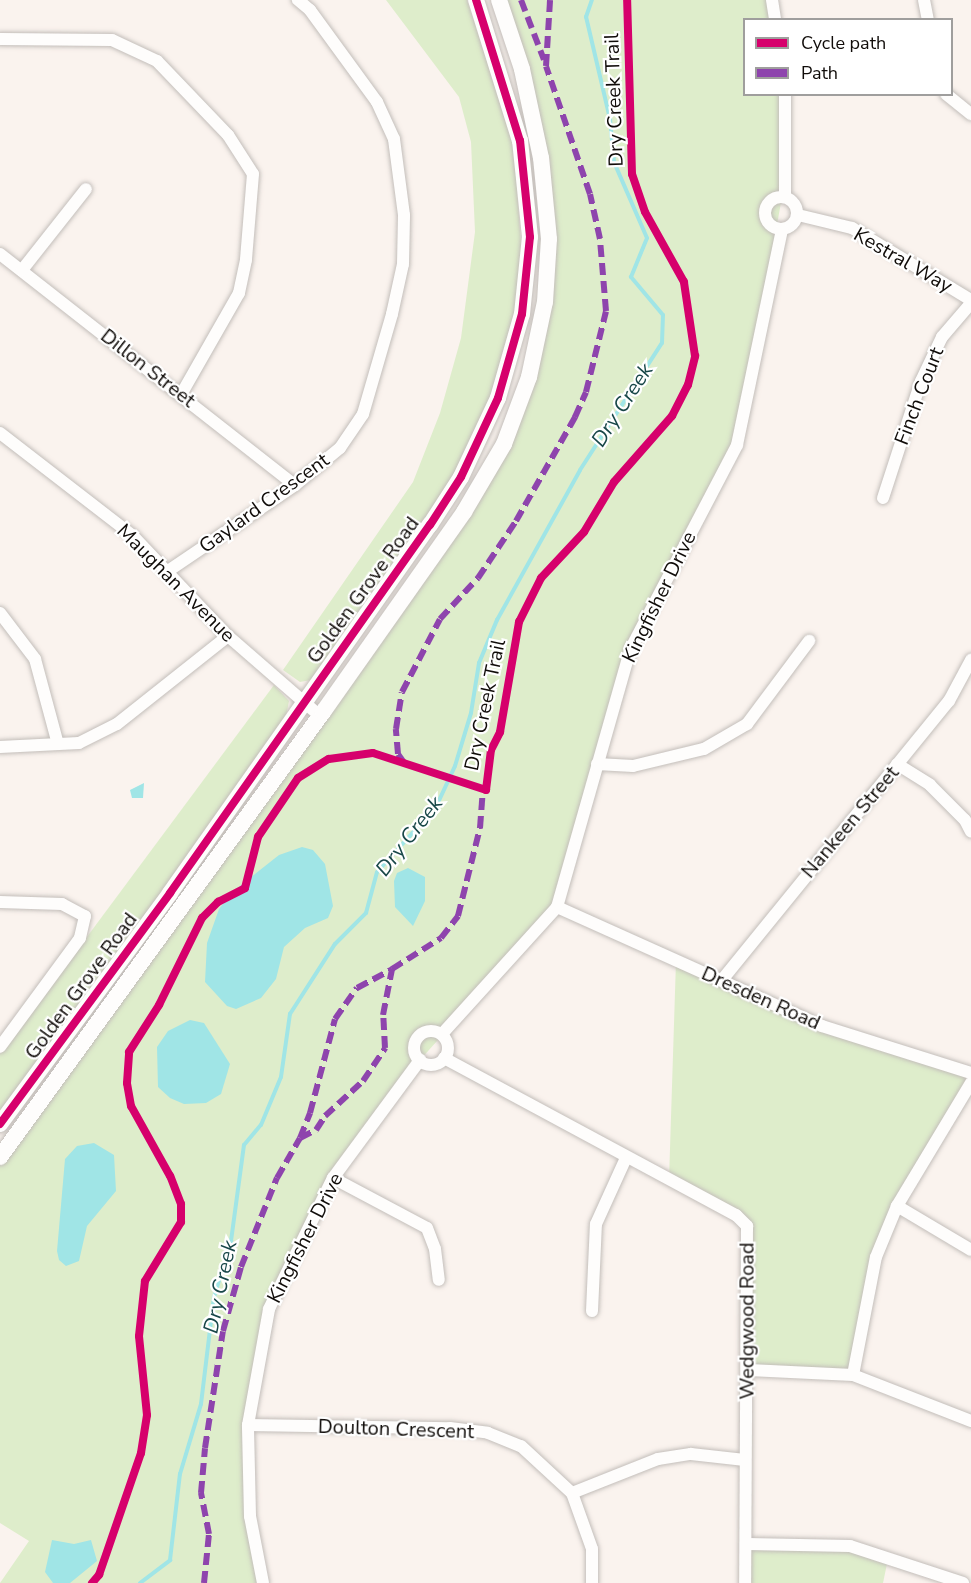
<!DOCTYPE html>
<style>
body{margin:0}
#map{position:relative;width:971px;height:1583px;overflow:hidden;background:#faf3ee;font-family:"Nunito Sans",sans-serif}
div>[style]{position:absolute}
[style*='--x']{left:calc(var(--x)*1px);top:calc(var(--y)*1px);width:calc(var(--w)*1px);rotate:calc(var(--a)*1deg)}
.green>*{inset:0;background:#deedcb}
.water>*{inset:0;background:#a0e5e6}
.stream>*{height:4px;margin:-2px;padding:0 2px;transform-origin:2px;border-radius:2px;background:#a0e5e6}
.roads{filter:drop-shadow(0 0 2px #c3beba) drop-shadow(0 0 2px #c3beba)}
.minor>*{height:12px;margin:-6px;padding:0 6px;transform-origin:6px;border-radius:6px;background:#fefdfc}
.minor>.ring{margin:-6px;padding:0;box-sizing:content-box;background:none;border:12px solid #fefdfc;border-radius:50%}
.secondary>*{height:16px;margin:-8px;padding:0 8px;transform-origin:8px;border-radius:8px;background:#fefdfc}
.quiet>*{height:6px;margin-top:-3px;transform-origin:0;background:repeating-linear-gradient(90deg,#8e44ad 0 12px,transparent 0 18px)}
.cycleway>*{height:8px;margin:-4px;padding:0 4px;transform-origin:4px;border-radius:4px;background:#d6006c}
span{translate:-50% -50%;white-space:nowrap;text-align:center;line-height:1.15;-webkit-text-stroke:4.5px #fff;paint-order:stroke}
.street-label{font-size:20px;color:#100c09}
.water-label{font-size:21px;color:#184748;font-style:italic}
.legend{position:absolute;left:743px;top:18px;width:210px;height:78px;box-sizing:border-box;background:#fff;border:2px solid #9f9e9d;margin:0;padding:8px 10px;list-style:none;font-size:18px;color:#100c09}
.legend li{display:flex;align-items:center;gap:12px;height:30px}
.legend b{width:30px;border:2px solid #9f9e9d}
</style>
<div id="map">
<div class="green">
<i style="clip-path:polygon(386px 0,467px 0,514px 143px,522px 261px,515px 318px,493px 395px,457px 474px,311px 680px,300px 682px,283px 670px,413px 482px,440px 413px,461px 338px,475px 232px,471px 142px,459px 97px)"></i>
<i style="clip-path:polygon(499px 0,771px 0,774px 19px,744px 20px,744px 94px,785px 95px,782px 197px,737px 445px,631px 648px,557px 907px,420px 1060px,333px 1178px,269px 1309px,248px 1425px,250px 1516px,266px 1583px,0 1583px,29px 1541px,0 1523px,0 1157px,504px 444px,545px 302px,541px 158px)"></i>
<i style="clip-path:polygon(274px 685px,289px 701px,285px 721px,0 1115px,0 1054px)"></i>
<i style="clip-path:polygon(676px 961px,822px 1026px,971px 1073px,876px 1257px,853px 1375px,749px 1370px,747px 1226px,669px 1180px)"></i>
<i style="clip-path:polygon(748px 1544px,850px 1546px,888px 1559px,883px 1583px,745px 1583px)"></i>
</div>
<div class="water">
<i style="clip-path:polygon(144px 783px,143px 798px,132px 798px,130px 790px)"></i>
<i style="clip-path:polygon(302px 847px,313px 850px,325px 864px,333px 906px,328px 918px,305px 928px,284px 947px,276px 979px,261px 998px,236px 1009px,227px 1006px,205px 982px,207px 943px,219px 909px,231px 893px,279px 855px)"></i>
<i style="clip-path:polygon(408px 868px,425px 877px,425px 901px,413px 926px,395px 907px,394px 881px,397px 873px)"></i>
<i style="clip-path:polygon(190px 1020px,204px 1023px,230px 1064px,221px 1094px,206px 1103px,184px 1104px,170px 1098px,158px 1087px,157px 1047px,168px 1031px)"></i>
<i style="clip-path:polygon(94px 1143px,114px 1155px,116px 1191px,87px 1226px,79px 1261px,66px 1266px,59px 1260px,57px 1251px,65px 1159px,77px 1146px)"></i>
<i style="clip-path:polygon(52px 1540px,74px 1544px,91px 1540px,97px 1561px,70px 1583px,53px 1583px,45px 1572px)"></i>
</div>
<div class="stream">
<i style="--x:140;--y:1583;--w:38;--a:-37"></i>
<i style="--x:170;--y:1560;--w:87;--a:-83.4"></i>
<i style="--x:180;--y:1474;--w:73;--a:-73.3"></i>
<i style="--x:201;--y:1404;--w:108;--a:-83.1"></i>
<i style="--x:214;--y:1297;--w:59;--a:-73.1"></i>
<i style="--x:231;--y:1241;--w:97;--a:-82.3"></i>
<i style="--x:244;--y:1145;--w:26;--a:-50"></i>
<i style="--x:261;--y:1125;--w:52;--a:-67.4"></i>
<i style="--x:281;--y:1077;--w:64;--a:-81.9"></i>
<i style="--x:290;--y:1014;--w:83;--a:-57.3"></i>
<i style="--x:335;--y:944;--w:44;--a:-45"></i>
<i style="--x:366;--y:913;--w:42;--a:-75"></i>
<i style="--x:377;--y:872;--w:88;--a:-47.8"></i>
<i style="--x:436;--y:807;--w:45;--a:-65.1"></i>
<i style="--x:455;--y:766;--w:55;--a:-73.2"></i>
<i style="--x:471;--y:713;--w:51;--a:-80.9"></i>
<i style="--x:479;--y:663;--w:47;--a:-67.3"></i>
<i style="--x:497;--y:620;--w:171;--a:-61"></i>
<i style="--x:580;--y:470;--w:151;--a:-57.2"></i>
<i style="--x:662;--y:343;--w:28;--a:-88"></i>
<i style="--x:663;--y:315;--w:50;--a:-130.1"></i>
<i style="--x:631;--y:277;--w:42;--a:-67.7"></i>
<i style="--x:647;--y:238;--w:83;--a:-113.5"></i>
<i style="--x:614;--y:162;--w:43;--a:-95.3"></i>
<i style="--x:610;--y:119;--w:105;--a:-103.2"></i>
<i style="--x:586;--y:17;--w:18;--a:-71"></i>
</div>
<div class="roads">
<div class="minor">
<i style="--x:772;--y:0;--w:20;--a:81"></i>
<i style="--x:924;--y:0;--w:20;--a:79"></i>
<i style="--x:0;--y:39;--w:112;--a:0.5"></i>
<i style="--x:112;--y:40;--w:50;--a:25"></i>
<i style="--x:157;--y:61;--w:103;--a:46.2"></i>
<i style="--x:228;--y:135;--w:46;--a:57.3"></i>
<i style="--x:253;--y:174;--w:86;--a:94.7"></i>
<i style="--x:246;--y:260;--w:34;--a:102"></i>
<i style="--x:239;--y:293;--w:115;--a:119.7"></i>
<i style="--x:946;--y:94;--w:32;--a:39"></i>
<i class="ring" style="left:765px;top:197px;width:20px;height:20px"></i>
<i style="--x:785;--y:197;--w:103;--a:-90"></i>
<i style="--x:798;--y:215;--w:56;--a:13.5"></i>
<i style="--x:852;--y:228;--w:139;--a:31.2"></i>
<i style="--x:0;--y:254;--w:375;--a:38.1"></i>
<i style="--x:22;--y:270;--w:103;--a:-51.7"></i>
<i style="--x:0;--y:433;--w:167;--a:37.7"></i>
<i style="--x:132;--y:535;--w:139;--a:46.5"></i>
<i style="--x:228;--y:636;--w:122;--a:41"></i>
<i style="--x:883;--y:498;--w:123;--a:-72"></i>
<i style="--x:921;--y:381;--w:49;--a:-64.5"></i>
<i style="--x:942;--y:337;--w:45;--a:-49.5"></i>
<i style="--x:168;--y:571;--w:153;--a:-34.1"></i>
<i style="--x:295;--y:485;--w:58;--a:-39.4"></i>
<i style="--x:340;--y:448;--w:41;--a:-55.9"></i>
<i style="--x:363;--y:414;--w:104;--a:-73.8"></i>
<i style="--x:392;--y:314;--w:51;--a:-77.6"></i>
<i style="--x:403;--y:264;--w:49;--a:-88.8"></i>
<i style="--x:404;--y:215;--w:77;--a:-97.5"></i>
<i style="--x:394;--y:139;--w:41;--a:-114.7"></i>
<i style="--x:377;--y:102;--w:114;--a:-126.1"></i>
<i style="--x:310;--y:10;--w:16;--a:-140"></i>
<i style="--x:0;--y:613;--w:58;--a:52.7"></i>
<i style="--x:35;--y:659;--w:88;--a:74.9"></i>
<i style="--x:0;--y:747;--w:79;--a:-2.9"></i>
<i style="--x:79;--y:743;--w:42;--a:-26.6"></i>
<i style="--x:117;--y:724;--w:142;--a:-38.4"></i>
<i style="--x:597;--y:764;--w:36;--a:3"></i>
<i style="--x:633;--y:766;--w:73;--a:-13.5"></i>
<i style="--x:704;--y:749;--w:50;--a:-30.2"></i>
<i style="--x:747;--y:724;--w:104;--a:-53.2"></i>
<i style="--x:897;--y:764;--w:39;--a:32"></i>
<i style="--x:930;--y:785;--w:49;--a:45"></i>
<i style="--x:965;--y:820;--w:13;--a:63"></i>
<i style="--x:0;--y:902;--w:62;--a:1.8"></i>
<i style="--x:62;--y:904;--w:26;--a:28"></i>
<i style="--x:85;--y:916;--w:23;--a:103"></i>
<i style="--x:80;--y:938;--w:135;--a:126.3"></i>
<i style="--x:557;--y:907;--w:290;--a:24.2"></i>
<i style="--x:822;--y:1026;--w:156;--a:17.5"></i>
<i style="--x:722;--y:980;--w:360;--a:-50.9"></i>
<i style="--x:949;--y:701;--w:47;--a:-61.8"></i>
<i class="ring" style="left:414px;top:1031px;width:22px;height:22px"></i>
<i style="--x:442;--y:1034;--w:171;--a:-47.8"></i>
<i style="--x:557;--y:907;--w:269;--a:-74.1"></i>
<i style="--x:631;--y:648;--w:229;--a:-62.4"></i>
<i style="--x:737;--y:445;--w:220;--a:-78.2"></i>
<i style="--x:444;--y:1058;--w:332;--a:28.3"></i>
<i style="--x:736;--y:1215;--w:16;--a:45"></i>
<i style="--x:747;--y:1226;--w:357;--a:90.3"></i>
<i style="--x:333;--y:1178;--w:106;--a:28"></i>
<i style="--x:427;--y:1228;--w:22;--a:69"></i>
<i style="--x:435;--y:1249;--w:31;--a:83"></i>
<i style="--x:897;--y:1206;--w:86;--a:30.7"></i>
<i style="--x:592;--y:1311;--w:87;--a:-87.4"></i>
<i style="--x:596;--y:1224;--w:72;--a:-65.6"></i>
<i style="--x:749;--y:1370;--w:104;--a:2.8"></i>
<i style="--x:853;--y:1375;--w:127;--a:21.3"></i>
<i style="--x:853;--y:1375;--w:120;--a:-79"></i>
<i style="--x:876;--y:1257;--w:55;--a:-67.6"></i>
<i style="--x:897;--y:1206;--w:144;--a:-59"></i>
<i style="--x:248;--y:1425;--w:202;--a:0.9"></i>
<i style="--x:450;--y:1428;--w:38;--a:7"></i>
<i style="--x:488;--y:1433;--w:35;--a:22"></i>
<i style="--x:521;--y:1446;--w:69;--a:42.7"></i>
<i style="--x:572;--y:1493;--w:59;--a:70.3"></i>
<i style="--x:592;--y:1549;--w:34;--a:90"></i>
<i style="--x:572;--y:1493;--w:92;--a:-21.6"></i>
<i style="--x:658;--y:1459;--w:33;--a:-9"></i>
<i style="--x:691;--y:1454;--w:54;--a:6.3"></i>
<i style="--x:748;--y:1544;--w:102;--a:1.1"></i>
<i style="--x:850;--y:1546;--w:119;--a:18.1"></i>
<i style="--x:263;--y:1583;--w:68;--a:-101"></i>
<i style="--x:250;--y:1516;--w:91;--a:-91.3"></i>
<i style="--x:248;--y:1425;--w:118;--a:-79.7"></i>
<i style="--x:269;--y:1309;--w:146;--a:-64"></i>
<i style="--x:333;--y:1178;--w:147;--a:-53.6"></i>
</div>
<div class="secondary">
<i style="--x:0;--y:1124;--w:287;--a:-53.6"></i>
<i style="--x:170;--y:893;--w:451;--a:-54.8"></i>
<i style="--x:430;--y:525;--w:57;--a:-57.1"></i>
<i style="--x:461;--y:477;--w:87;--a:-64.9"></i>
<i style="--x:498;--y:398;--w:87;--a:-74.1"></i>
<i style="--x:522;--y:314;--w:77;--a:-84.1"></i>
<i style="--x:530;--y:237;--w:97;--a:-95.9"></i>
<i style="--x:520;--y:141;--w:148;--a:-107.3"></i>
<i style="--x:0;--y:1157;--w:550;--a:-54.03"></i>
<i style="--x:323;--y:712;--w:245;--a:-54.8"></i>
<i style="--x:464;--y:512;--w:79;--a:-59.5"></i>
<i style="--x:504;--y:444;--w:72;--a:-69.5"></i>
<i style="--x:529;--y:377;--w:77;--a:-78"></i>
<i style="--x:545;--y:302;--w:63;--a:-86.4"></i>
<i style="--x:549;--y:239;--w:81;--a:-95.6"></i>
<i style="--x:541;--y:158;--w:91;--a:-102.1"></i>
<i style="--x:522;--y:69;--w:73;--a:-108.4"></i>
</div>
</div>
<div class="quiet">
<i style="--x:521;--y:0;--w:64;--a:69"></i>
<i style="--x:405;--y:764;--w:12;--a:-125"></i>
<i style="--x:398;--y:754;--w:25;--a:-95"></i>
<i style="--x:396;--y:729;--w:37;--a:-81"></i>
<i style="--x:402;--y:692;--w:82;--a:-62.5"></i>
<i style="--x:440;--y:619;--w:56;--a:-47.2"></i>
<i style="--x:478;--y:578;--w:69;--a:-56.3"></i>
<i style="--x:516;--y:521;--w:120;--a:-60.4"></i>
<i style="--x:575;--y:417;--w:27;--a:-66"></i>
<i style="--x:586;--y:392;--w:83;--a:-76.1"></i>
<i style="--x:606;--y:311;--w:72;--a:-94.8"></i>
<i style="--x:600;--y:239;--w:46;--a:-102.5"></i>
<i style="--x:590;--y:194;--w:135;--a:-109"></i>
<i style="--x:546;--y:66;--w:66;--a:-86.5"></i>
<i style="--x:300;--y:1138;--w:27;--a:-68"></i>
<i style="--x:310;--y:1113;--w:97;--a:-75.1"></i>
<i style="--x:335;--y:1019;--w:38;--a:-55"></i>
<i style="--x:357;--y:988;--w:40;--a:-28"></i>
<i style="--x:204;--y:1583;--w:49;--a:-84.2"></i>
<i style="--x:209;--y:1534;--w:42;--a:-101"></i>
<i style="--x:201;--y:1493;--w:45;--a:-84.9"></i>
<i style="--x:205;--y:1448;--w:118;--a:-81.3"></i>
<i style="--x:223;--y:1331;--w:66;--a:-74.3"></i>
<i style="--x:241;--y:1267;--w:96;--a:-68"></i>
<i style="--x:277;--y:1178;--w:46;--a:-60.1"></i>
<i style="--x:300;--y:1138;--w:18;--a:-27"></i>
<i style="--x:316;--y:1130;--w:17;--a:-57"></i>
<i style="--x:325;--y:1116;--w:52;--a:-42.6"></i>
<i style="--x:363;--y:1081;--w:40;--a:-56"></i>
<i style="--x:385;--y:1048;--w:33;--a:-93"></i>
<i style="--x:383;--y:1015;--w:47;--a:-78.9"></i>
<i style="--x:392;--y:969;--w:58;--a:-32.3"></i>
<i style="--x:441;--y:938;--w:28;--a:-52"></i>
<i style="--x:458;--y:916;--w:91;--a:-76"></i>
<i style="--x:480;--y:828;--w:40;--a:-85.7"></i>
</div>
<div class="cycleway">
<i style="--x:0;--y:1124;--w:287;--a:-53.6"></i>
<i style="--x:170;--y:893;--w:451;--a:-54.8"></i>
<i style="--x:430;--y:525;--w:57;--a:-57.1"></i>
<i style="--x:461;--y:477;--w:87;--a:-64.9"></i>
<i style="--x:498;--y:398;--w:87;--a:-74.1"></i>
<i style="--x:522;--y:314;--w:77;--a:-84.1"></i>
<i style="--x:530;--y:237;--w:97;--a:-95.9"></i>
<i style="--x:520;--y:141;--w:148;--a:-107.3"></i>
<i style="--x:92;--y:1583;--w:11;--a:-49"></i>
<i style="--x:99;--y:1575;--w:129;--a:-71"></i>
<i style="--x:141;--y:1453;--w:38;--a:-81"></i>
<i style="--x:147;--y:1415;--w:79;--a:-95.8"></i>
<i style="--x:139;--y:1336;--w:55;--a:-83.8"></i>
<i style="--x:145;--y:1281;--w:69;--a:-58.6"></i>
<i style="--x:181;--y:1222;--w:18;--a:-90"></i>
<i style="--x:181;--y:1204;--w:30;--a:-111"></i>
<i style="--x:170;--y:1176;--w:80;--a:-119.1"></i>
<i style="--x:131;--y:1106;--w:23;--a:-100"></i>
<i style="--x:127;--y:1083;--w:31;--a:-86"></i>
<i style="--x:129;--y:1052;--w:56;--a:-57.4"></i>
<i style="--x:159;--y:1005;--w:97;--a:-63.7"></i>
<i style="--x:202;--y:918;--w:23;--a:-45"></i>
<i style="--x:218;--y:902;--w:30;--a:-27"></i>
<i style="--x:245;--y:888;--w:53;--a:-75.7"></i>
<i style="--x:258;--y:837;--w:71;--a:-55.9"></i>
<i style="--x:298;--y:778;--w:36;--a:-32"></i>
<i style="--x:329;--y:759;--w:44;--a:-7.8"></i>
<i style="--x:373;--y:753;--w:119;--a:18.1"></i>
<i style="--x:486;--y:790;--w:40;--a:-82.9"></i>
<i style="--x:491;--y:750;--w:20;--a:-63"></i>
<i style="--x:500;--y:732;--w:112;--a:-80.2"></i>
<i style="--x:519;--y:622;--w:49;--a:-63.4"></i>
<i style="--x:541;--y:578;--w:63;--a:-46.9"></i>
<i style="--x:584;--y:532;--w:58;--a:-59"></i>
<i style="--x:614;--y:482;--w:88;--a:-48.7"></i>
<i style="--x:672;--y:416;--w:35;--a:-63"></i>
<i style="--x:688;--y:385;--w:30;--a:-76"></i>
<i style="--x:695;--y:356;--w:75;--a:-98.5"></i>
<i style="--x:684;--y:282;--w:80;--a:-119.1"></i>
<i style="--x:645;--y:212;--w:40;--a:-108.9"></i>
<i style="--x:632;--y:174;--w:174;--a:-91.6"></i>
</div>
<div class="street-label">
<span style="left:614px;top:100px;rotate:-92deg">Dry Creek Trail</span>
<span style="left:903px;top:260px;rotate:30deg">Kestral Way</span>
<span style="left:148px;top:368px;rotate:38deg">Dillon Street</span>
<span style="left:919px;top:396px;rotate:-69deg">Finch Court</span>
<span style="left:264px;top:503px;rotate:-36deg">Gaylard Crescent</span>
<span style="left:176px;top:583px;rotate:45deg">Maughan Avenue</span>
<span style="left:363px;top:590px;rotate:-54deg">Golden Grove Road</span>
<span style="left:659px;top:597px;rotate:-64deg">Kingfisher Drive</span>
<span style="left:485px;top:705px;rotate:-78deg">Dry Creek Trail</span>
<span style="left:850px;top:822px;rotate:-50deg">Nankeen Street</span>
<span style="left:81px;top:986px;rotate:-54deg">Golden Grove Road</span>
<span style="left:761px;top:998px;rotate:24deg">Dresden Road</span>
<span style="left:305px;top:1238px;rotate:-63deg">Kingfisher Drive</span>
<span style="left:747px;top:1321px;rotate:-90deg">Wedgwood Road</span>
<span style="left:396px;top:1429px;rotate:2deg">Doulton Crescent</span>
</div>
<div class="water-label">
<span style="left:622px;top:405px;rotate:-57deg">Dry Creek</span>
<span style="left:409px;top:836px;rotate:-52deg">Dry Creek</span>
<span style="left:220px;top:1287px;rotate:-78deg">Dry Creek</span>
</div>
<ul class="legend">
<li><b style="height:8px;background:#d6006c"></b>Cycle path</li>
<li><b style="height:8px;background:#8e44ad"></b>Path</li>
</ul>
</div>
